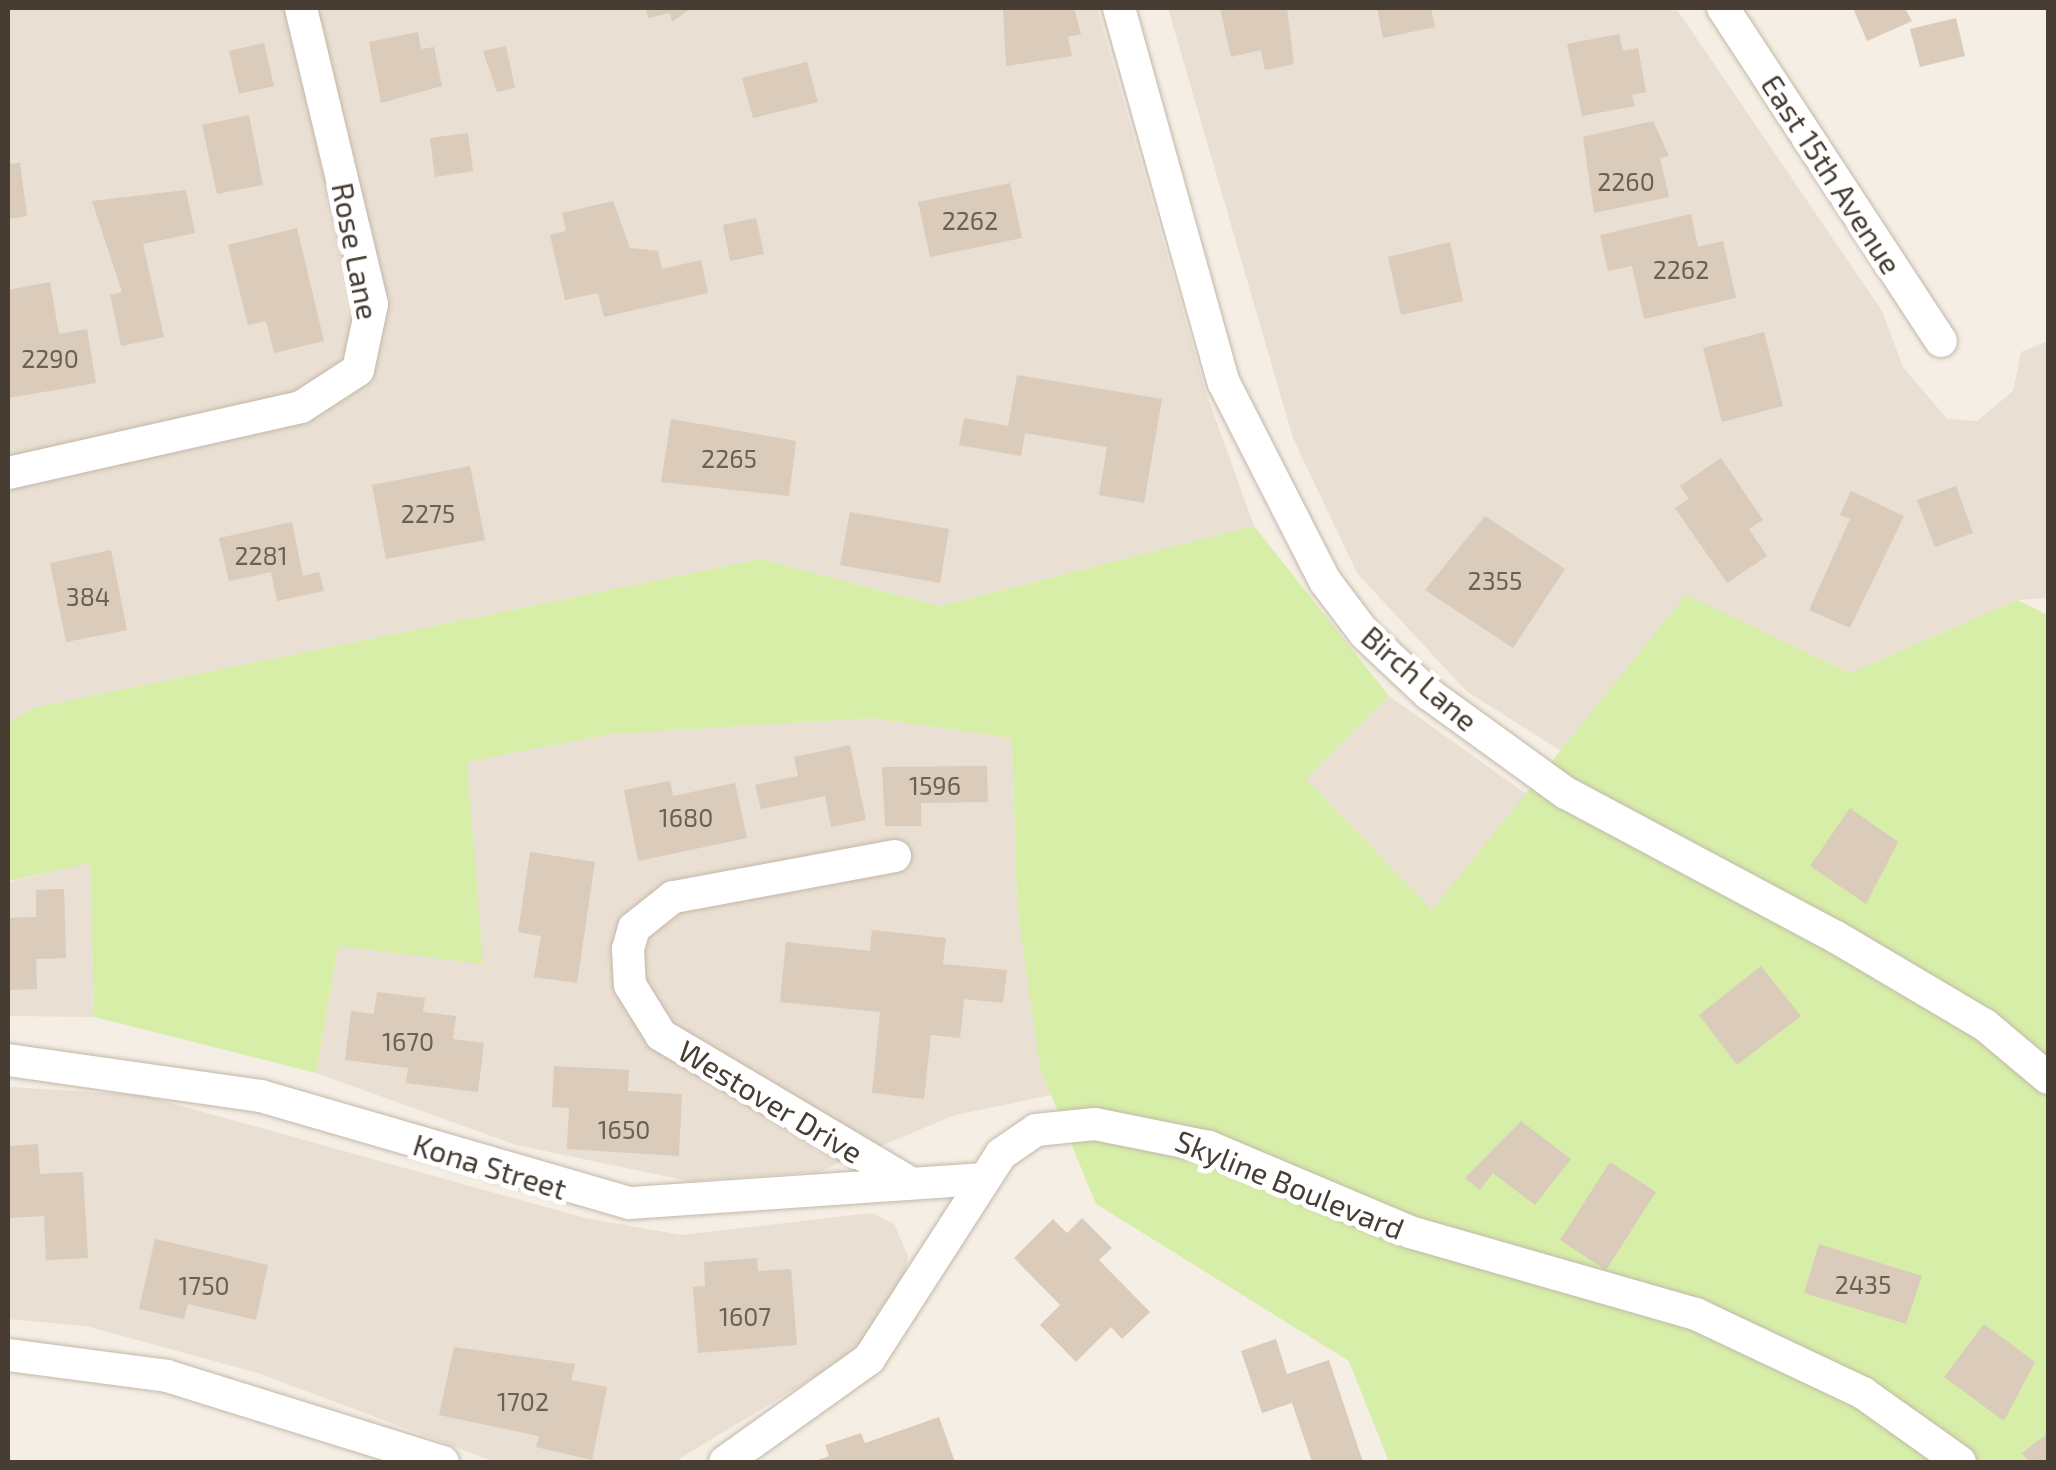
<!DOCTYPE html>
<style>
body{margin:0}
#map{position:relative;width:2056px;height:1470px;overflow:hidden;background:#f4eee4;font-family:"Exo 2",sans-serif}
div>[style]{position:absolute}
[style*='--x']{left:calc(var(--x)*1px);top:calc(var(--y)*1px);width:calc(var(--w)*1px);rotate:calc(var(--a)*1deg)}
.residential>*{inset:0;background:#e9dfd2}
.green>*{inset:0;background:#d6eea8}
.building>*{inset:0;background:#dacbbb}
.roads{filter:drop-shadow(0 0 2px #c4b7a9) drop-shadow(0 0 2px #c4b7a9)}
.street>*{height:32px;margin:-16px;padding:0 16px;transform-origin:16px;border-radius:16px;background:#fff}
span{translate:-50% -50%;white-space:nowrap;text-align:center;line-height:1.15;-webkit-text-stroke:10px #fff;paint-order:stroke}
.number-label{font-size:25px;color:#6c6055}
.number-label span{-webkit-text-stroke-width:0}
.street-label{font-size:30px;color:#473d33}
.frame{position:absolute;inset:0;border:10px solid #473d33;pointer-events:none}
</style>
<div id="map">
<div class="residential">
<i style="clip-path:polygon(8px 8px,1097px 8px,1205px 390px,1254px 526px,939px 606px,761px 559px,33px 708px,8px 724px)"></i>
<i style="clip-path:polygon(1168px 8px,1676px 8px,1882px 311px,1903px 367px,1947px 419px,1977px 421px,2013px 391px,2021px 352px,2048px 341px,2048px 598px,2017px 600px,1850px 673px,1686px 596px,1566px 754px,1466px 691px,1357px 573px,1293px 438px)"></i>
<i style="clip-path:polygon(1389px 696px,1529px 796px,1432px 910px,1306px 779px)"></i>
<i style="clip-path:polygon(871px 718px,1012px 738px,1017px 905px,1051px 1095px,955px 1115px,818px 1172px,689px 1181px,516px 1145px,316px 1073px,338px 946px,482px 963px,466px 762px,610px 734px)"></i>
<i style="clip-path:polygon(90px 862px,94px 1017px,8px 1016px,8px 882px)"></i>
<i style="clip-path:polygon(8px 1087px,142px 1095px,585px 1218px,681px 1235px,872px 1213px,894px 1224px,908px 1256px,903px 1290px,849px 1356px,674px 1462px,495px 1462px,258px 1373px,86px 1326px,8px 1319px)"></i>
</div>
<div class="green">
<i style="clip-path:polygon(1254px 526px,1389px 696px,1306px 779px,1432px 910px,1686px 595px,1850px 673px,2017px 600px,2048px 615px,2048px 1462px,1389px 1462px,1349px 1361px,1096px 1204px,1040px 1068px,1017px 905px,1012px 738px,871px 718px,610px 734px,467px 762px,483px 964px,338px 946px,316px 1073px,94px 1017px,90px 863px,8px 881px,8px 724px,32px 708px,761px 559px,939px 606px)"></i>
</div>
<div class="building">
<i style="clip-path:polygon(646px 8px,690px 8px,690px 9px,672px 22px,670px 13px,648px 18px)"></i>
<i style="clip-path:polygon(1003px 8px,1074px 8px,1081px 34px,1068px 37px,1072px 56px,1006px 66px)"></i>
<i style="clip-path:polygon(1220px 8px,1287px 8px,1294px 64px,1265px 70px,1261px 50px,1231px 57px)"></i>
<i style="clip-path:polygon(1377px 8px,1431px 8px,1435px 27px,1383px 38px)"></i>
<i style="clip-path:polygon(1853px 8px,1905px 8px,1912px 21px,1867px 41px)"></i>
<i style="clip-path:polygon(1956px 18px,1965px 56px,1920px 67px,1910px 29px)"></i>
<i style="clip-path:polygon(418px 32px,421px 49px,434px 47px,442px 86px,381px 103px,369px 42px)"></i>
<i style="clip-path:polygon(1619px 34px,1623px 51px,1638px 48px,1646px 92px,1632px 95px,1635px 106px,1582px 116px,1567px 44px)"></i>
<i style="clip-path:polygon(264px 43px,274px 86px,239px 94px,229px 51px)"></i>
<i style="clip-path:polygon(506px 46px,515px 88px,497px 92px,483px 51px)"></i>
<i style="clip-path:polygon(807px 62px,818px 102px,753px 118px,742px 78px)"></i>
<i style="clip-path:polygon(249px 115px,263px 185px,217px 194px,202px 125px)"></i>
<i style="clip-path:polygon(1653px 121px,1669px 156px,1660px 158px,1669px 197px,1594px 213px,1583px 137px)"></i>
<i style="clip-path:polygon(468px 133px,473px 171px,435px 177px,430px 138px)"></i>
<i style="clip-path:polygon(20px 163px,27px 216px,8px 219px,8px 164px)"></i>
<i style="clip-path:polygon(1010px 183px,1022px 238px,930px 257px,918px 202px)"></i>
<i style="clip-path:polygon(186px 190px,195px 233px,143px 244px,164px 337px,121px 346px,110px 295px,122px 292px,92px 201px)"></i>
<i style="clip-path:polygon(613px 201px,630px 248px,658px 251px,662px 269px,701px 260px,708px 293px,604px 317px,598px 293px,565px 300px,550px 235px,566px 231px,562px 213px)"></i>
<i style="clip-path:polygon(1691px 214px,1698px 247px,1723px 241px,1736px 298px,1644px 319px,1632px 266px,1608px 271px,1600px 235px)"></i>
<i style="clip-path:polygon(756px 218px,764px 254px,730px 261px,723px 225px)"></i>
<i style="clip-path:polygon(297px 228px,324px 341px,274px 353px,266px 321px,248px 325px,228px 245px)"></i>
<i style="clip-path:polygon(1450px 242px,1463px 301px,1401px 315px,1388px 257px)"></i>
<i style="clip-path:polygon(50px 282px,59px 334px,87px 329px,96px 383px,8px 398px,8px 290px)"></i>
<i style="clip-path:polygon(1764px 332px,1783px 406px,1722px 422px,1703px 348px)"></i>
<i style="clip-path:polygon(1017px 375px,1162px 399px,1144px 503px,1099px 495px,1107px 447px,1025px 433px,1021px 456px,959px 445px,964px 418px,1008px 426px)"></i>
<i style="clip-path:polygon(671px 419px,796px 441px,789px 496px,661px 482px)"></i>
<i style="clip-path:polygon(1721px 458px,1763px 520px,1749px 529px,1767px 556px,1727px 583px,1675px 508px,1689px 499px,1680px 486px)"></i>
<i style="clip-path:polygon(470px 466px,485px 540px,386px 559px,372px 485px)"></i>
<i style="clip-path:polygon(1956px 486px,1973px 533px,1935px 547px,1917px 500px)"></i>
<i style="clip-path:polygon(1851px 491px,1904px 516px,1850px 628px,1809px 610px,1850px 519px,1840px 515px)"></i>
<i style="clip-path:polygon(850px 512px,949px 529px,940px 583px,840px 565px)"></i>
<i style="clip-path:polygon(1485px 516px,1565px 569px,1513px 648px,1425px 590px)"></i>
<i style="clip-path:polygon(292px 522px,303px 576px,319px 572px,324px 591px,277px 601px,271px 572px,229px 581px,219px 538px)"></i>
<i style="clip-path:polygon(111px 550px,127px 630px,66px 642px,50px 563px)"></i>
<i style="clip-path:polygon(850px 745px,866px 820px,831px 827px,825px 796px,761px 809px,755px 785px,798px 776px,794px 757px)"></i>
<i style="clip-path:polygon(987px 766px,988px 802px,921px 803px,921px 826px,885px 826px,882px 767px)"></i>
<i style="clip-path:polygon(670px 781px,673px 796px,735px 783px,747px 838px,638px 861px,624px 790px)"></i>
<i style="clip-path:polygon(1850px 808px,1898px 842px,1866px 904px,1810px 866px)"></i>
<i style="clip-path:polygon(530px 852px,595px 862px,577px 983px,534px 977px,541px 936px,518px 932px)"></i>
<i style="clip-path:polygon(64px 889px,66px 958px,36px 959px,37px 989px,8px 990px,8px 918px,36px 917px,36px 890px)"></i>
<i style="clip-path:polygon(872px 930px,946px 938px,943px 964px,1007px 970px,1003px 1003px,964px 999px,960px 1038px,931px 1035px,924px 1099px,872px 1093px,880px 1012px,780px 1002px,786px 942px,870px 951px)"></i>
<i style="clip-path:polygon(1761px 966px,1801px 1016px,1737px 1065px,1699px 1015px)"></i>
<i style="clip-path:polygon(377px 992px,425px 998px,423px 1012px,456px 1016px,453px 1039px,484px 1043px,478px 1092px,406px 1083px,408px 1068px,345px 1060px,351px 1011px,374px 1014px)"></i>
<i style="clip-path:polygon(554px 1066px,629px 1070px,628px 1091px,682px 1094px,679px 1156px,567px 1149px,569px 1108px,552px 1107px)"></i>
<i style="clip-path:polygon(1521px 1121px,1571px 1159px,1535px 1205px,1493px 1173px,1480px 1190px,1465px 1178px)"></i>
<i style="clip-path:polygon(38px 1144px,40px 1174px,83px 1172px,88px 1258px,46px 1260px,44px 1216px,8px 1218px,8px 1146px)"></i>
<i style="clip-path:polygon(1610px 1162px,1656px 1192px,1606px 1270px,1560px 1240px)"></i>
<i style="clip-path:polygon(1082px 1218px,1112px 1248px,1099px 1260px,1150px 1312px,1122px 1339px,1111px 1327px,1076px 1362px,1040px 1325px,1060px 1305px,1014px 1258px,1053px 1219px,1067px 1233px)"></i>
<i style="clip-path:polygon(155px 1239px,268px 1265px,256px 1320px,188px 1304px,184px 1319px,139px 1309px)"></i>
<i style="clip-path:polygon(1819px 1244px,1922px 1276px,1906px 1324px,1804px 1293px)"></i>
<i style="clip-path:polygon(757px 1258px,758px 1271px,791px 1269px,797px 1345px,698px 1353px,693px 1287px,705px 1286px,704px 1262px)"></i>
<i style="clip-path:polygon(1984px 1324px,2035px 1362px,2004px 1421px,1944px 1377px)"></i>
<i style="clip-path:polygon(1276px 1339px,1287px 1374px,1329px 1360px,1363px 1462px,1312px 1462px,1292px 1403px,1262px 1413px,1241px 1351px)"></i>
<i style="clip-path:polygon(454px 1347px,575px 1364px,571px 1380px,607px 1387px,592px 1460px,536px 1447px,539px 1436px,439px 1415px)"></i>
<i style="clip-path:polygon(939px 1417px,955px 1462px,812px 1462px,829px 1456px,825px 1445px,861px 1433px,865px 1443px)"></i>
<i style="clip-path:polygon(2048px 1433px,2048px 1462px,2029px 1462px,2022px 1453px)"></i>
</div>
<div class="roads">
<div class="street">
<i style="--x:1119;--y:8;--w:389;--a:74.4"></i>
<i style="--x:1224;--y:383;--w:222;--a:63"></i>
<i style="--x:1325;--y:581;--w:66;--a:53"></i>
<i style="--x:1365;--y:634;--w:88;--a:43.2"></i>
<i style="--x:1429;--y:694;--w:169;--a:35.9"></i>
<i style="--x:1566;--y:793;--w:306;--a:28.1"></i>
<i style="--x:1836;--y:937;--w:173;--a:30.6"></i>
<i style="--x:1985;--y:1025;--w:82;--a:40.1"></i>
<i style="--x:1723;--y:8;--w:398;--a:56.8"></i>
<i style="--x:8;--y:473;--w:300;--a:-12.7"></i>
<i style="--x:301;--y:407;--w:68;--a:-33"></i>
<i style="--x:358;--y:370;--w:67;--a:-78"></i>
<i style="--x:372;--y:304;--w:304;--a:-103.5"></i>
<i style="--x:895;--y:856;--w:226;--a:169.5"></i>
<i style="--x:673;--y:897;--w:50;--a:141.5"></i>
<i style="--x:634;--y:928;--w:22;--a:106"></i>
<i style="--x:628;--y:949;--w:36;--a:87"></i>
<i style="--x:630;--y:985;--w:59;--a:58.2"></i>
<i style="--x:661;--y:1035;--w:290;--a:30.7"></i>
<i style="--x:8;--y:1060;--w:256;--a:8.1"></i>
<i style="--x:261;--y:1096;--w:384;--a:16.2"></i>
<i style="--x:630;--y:1203;--w:350;--a:-3.9"></i>
<i style="--x:8;--y:1355;--w:160;--a:7.5"></i>
<i style="--x:167;--y:1376;--w:289;--a:17.3"></i>
<i style="--x:725;--y:1462;--w:177;--a:-35.6"></i>
<i style="--x:869;--y:1359;--w:244;--a:-57.2"></i>
<i style="--x:1001;--y:1154;--w:42;--a:-34.4"></i>
<i style="--x:1036;--y:1130;--w:59;--a:-5.8"></i>
<i style="--x:1095;--y:1124;--w:116;--a:11.4"></i>
<i style="--x:1209;--y:1147;--w:218;--a:22.9"></i>
<i style="--x:1410;--y:1232;--w:298;--a:16"></i>
<i style="--x:1696;--y:1314;--w:185;--a:25.3"></i>
<i style="--x:1863;--y:1393;--w:119;--a:35.4"></i>
</div>
</div>
<div class="number-label">
<span style="left:1626px;top:181px">2260</span>
<span style="left:970px;top:220px">2262</span>
<span style="left:1681px;top:269px">2262</span>
<span style="left:50px;top:358px">2290</span>
<span style="left:729px;top:458px">2265</span>
<span style="left:428px;top:513px">2275</span>
<span style="left:261px;top:555px">2281</span>
<span style="left:1495px;top:580px">2355</span>
<span style="left:88px;top:596px">384</span>
<span style="left:935px;top:785px">1596</span>
<span style="left:686px;top:817px">1680</span>
<span style="left:408px;top:1041px">1670</span>
<span style="left:624px;top:1129px">1650</span>
<span style="left:1863px;top:1284px">2435</span>
<span style="left:204px;top:1285px">1750</span>
<span style="left:745px;top:1316px">1607</span>
<span style="left:523px;top:1401px">1702</span>
</div>
<div class="street-label">
<span style="left:1832px;top:174px;rotate:57deg">East 15th Avenue</span>
<span style="left:356px;top:251px;rotate:79deg">Rose Lane</span>
<span style="left:1420px;top:678px;rotate:41deg">Birch Lane</span>
<span style="left:771px;top:1101px;rotate:31deg">Westover Drive</span>
<span style="left:490px;top:1166px;rotate:17deg">Kona Street</span>
<span style="left:1290px;top:1184px;rotate:22deg">Skyline Boulevard</span>
</div>
<div class="frame"></div>
</div>
